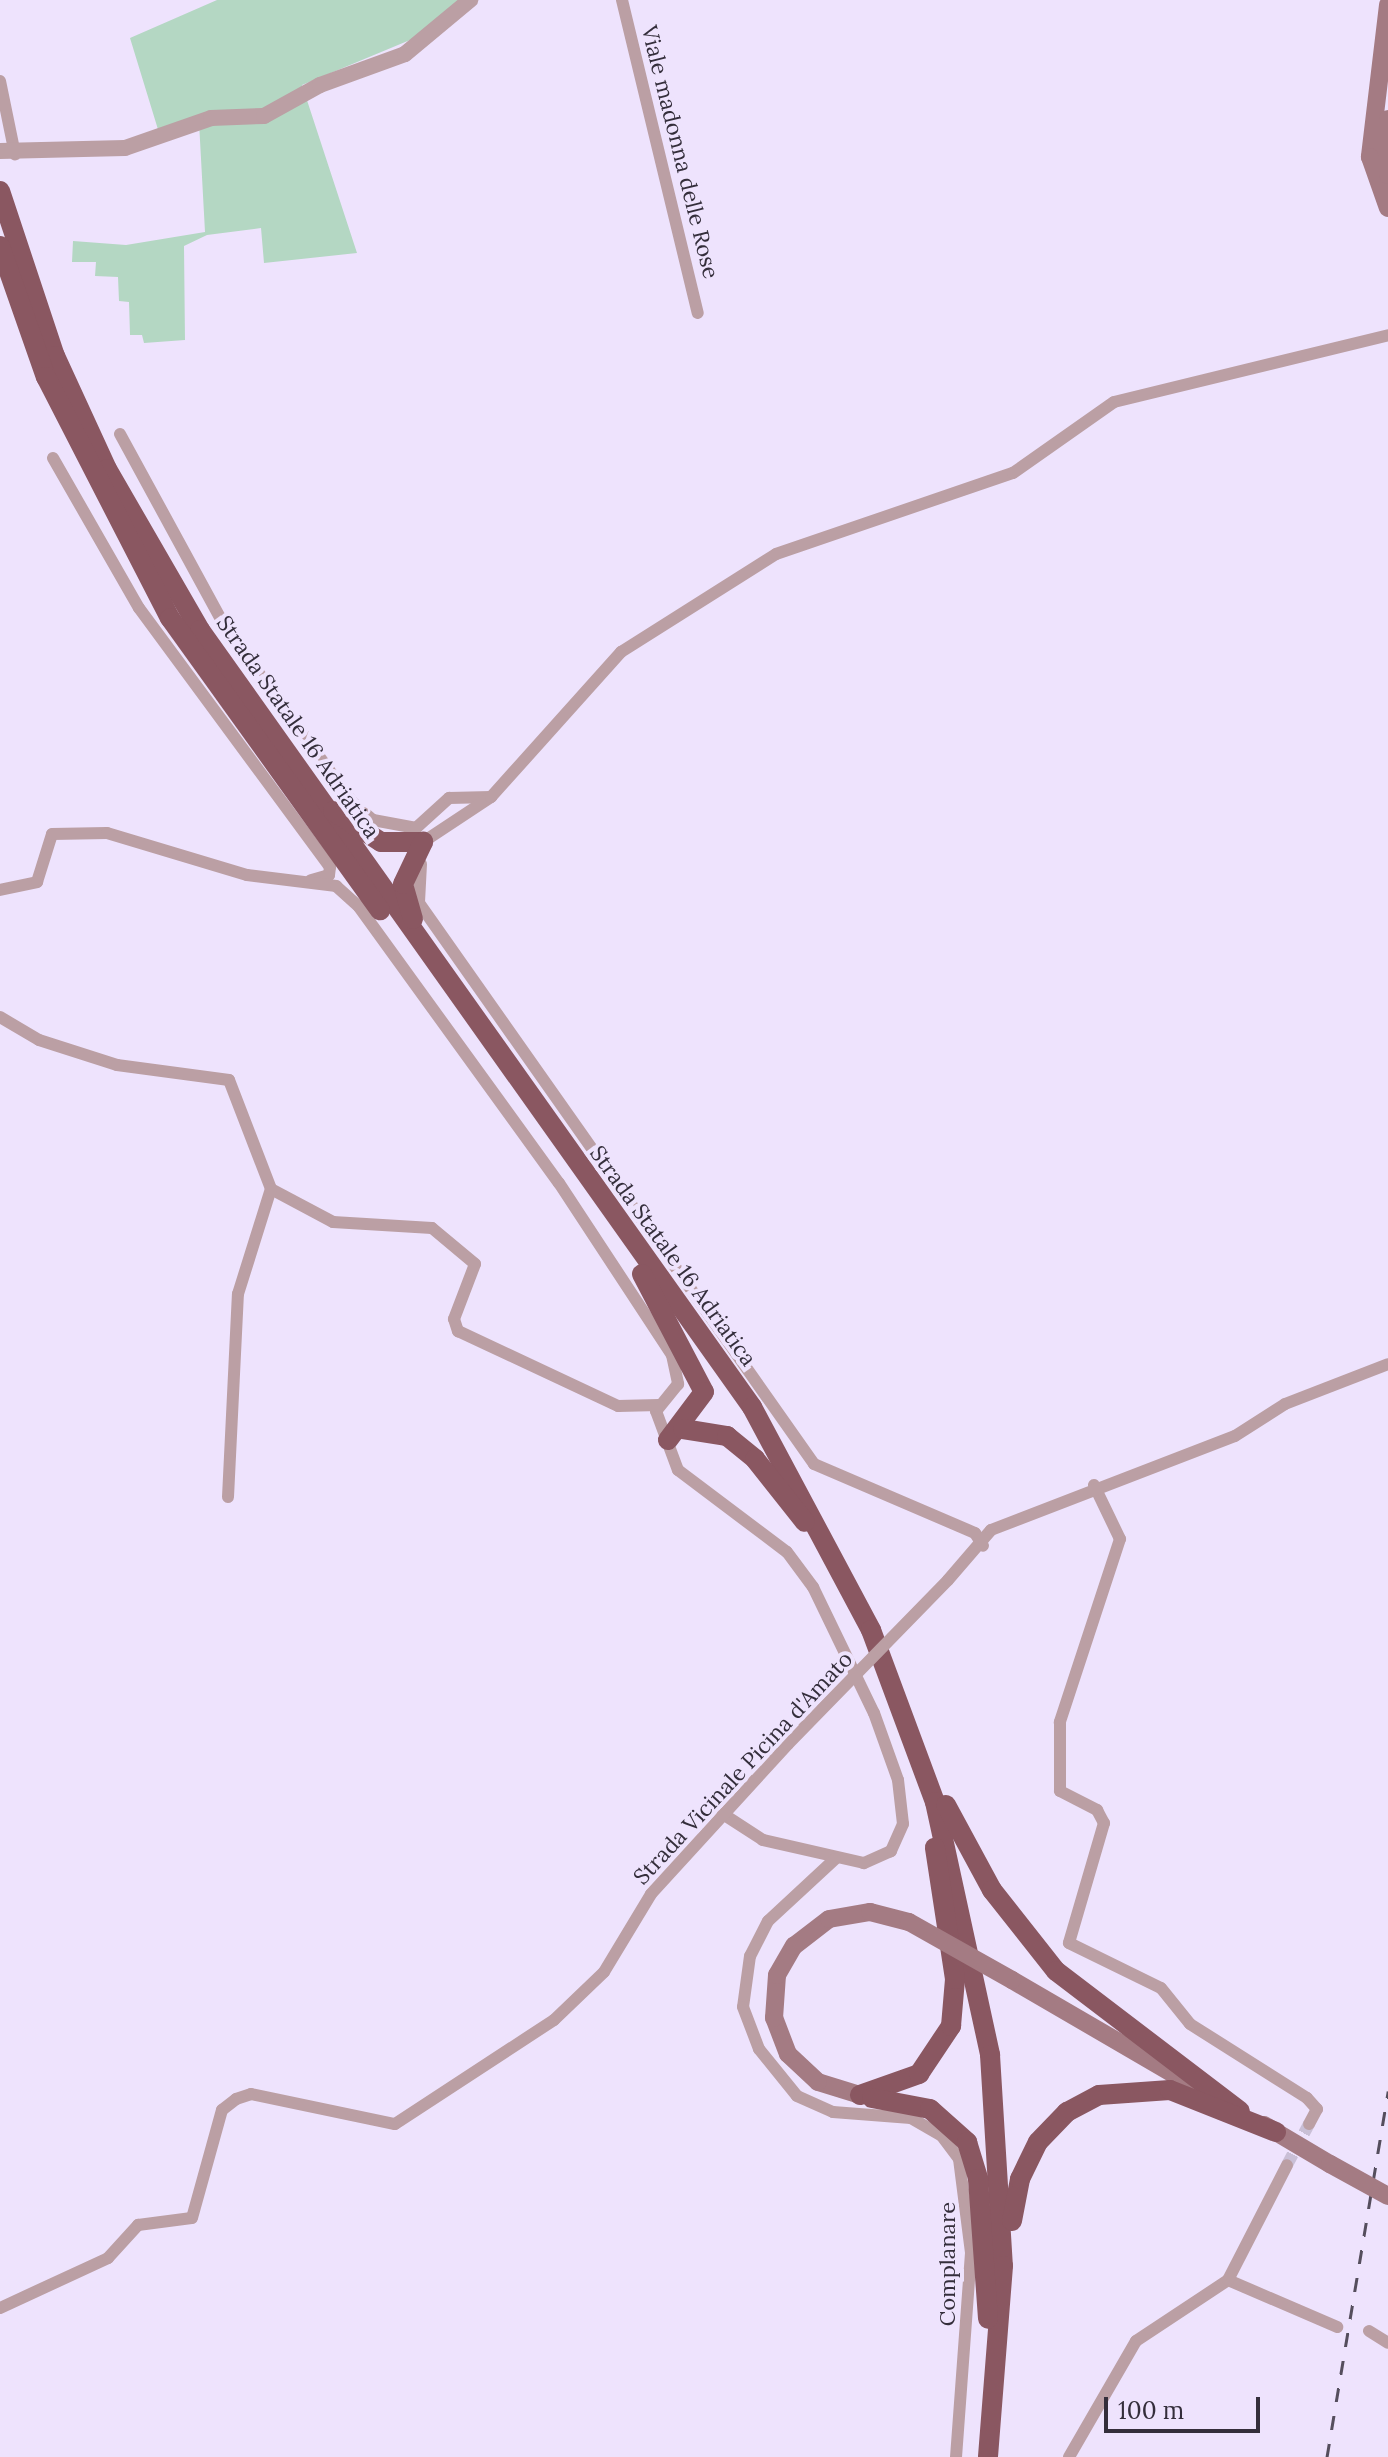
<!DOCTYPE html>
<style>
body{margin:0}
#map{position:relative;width:1388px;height:2457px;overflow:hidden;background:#eee3fd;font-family:Lora,serif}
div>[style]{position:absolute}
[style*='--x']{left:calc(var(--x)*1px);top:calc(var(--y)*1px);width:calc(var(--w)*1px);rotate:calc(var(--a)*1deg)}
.green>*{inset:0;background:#b4d7c3}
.minor-tunnel>*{height:12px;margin-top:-6px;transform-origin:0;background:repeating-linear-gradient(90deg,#c9bfd6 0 12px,transparent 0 18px)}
.minor>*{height:12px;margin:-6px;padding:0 6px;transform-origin:6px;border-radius:6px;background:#bb9fa4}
.tertiary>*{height:16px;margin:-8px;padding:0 8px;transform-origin:8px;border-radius:8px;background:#bb9fa4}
.secondary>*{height:18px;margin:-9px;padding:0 9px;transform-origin:9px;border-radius:9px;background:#a47b83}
.trunk>*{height:20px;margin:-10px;padding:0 10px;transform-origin:10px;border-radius:10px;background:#8a5761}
.rail>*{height:3px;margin-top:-1.5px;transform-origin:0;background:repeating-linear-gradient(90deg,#554e5d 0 14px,transparent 0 28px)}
.minor-bridge>*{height:12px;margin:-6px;padding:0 6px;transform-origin:6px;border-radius:6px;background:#bb9fa4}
.secondary-bridge>*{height:18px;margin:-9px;padding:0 9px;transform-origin:9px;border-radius:9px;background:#a47b83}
span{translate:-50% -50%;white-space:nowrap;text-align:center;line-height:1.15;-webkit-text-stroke:8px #eee3fd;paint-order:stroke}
.street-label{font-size:22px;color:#342e3b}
.scale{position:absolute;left:1104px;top:2397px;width:156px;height:36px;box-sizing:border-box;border:4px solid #342e3b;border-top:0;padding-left:10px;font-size:24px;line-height:28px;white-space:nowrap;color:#342e3b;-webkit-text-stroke:6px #eee3fd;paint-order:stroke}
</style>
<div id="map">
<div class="green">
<i style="clip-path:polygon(217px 0,463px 0,422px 35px,302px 85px,357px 253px,264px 263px,261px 228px,207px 235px,184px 246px,185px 340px,144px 343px,142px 335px,130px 335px,129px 302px,119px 301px,118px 277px,95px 276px,96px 262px,72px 262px,73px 241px,126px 245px,205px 232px,199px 122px,160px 136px,130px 38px)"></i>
</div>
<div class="minor-tunnel">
<i style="--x:1287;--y:2165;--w:47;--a:-61.8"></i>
</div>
<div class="minor">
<i style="--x:622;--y:0;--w:322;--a:76.4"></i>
<i style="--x:0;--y:81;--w:75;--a:78.4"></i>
<i style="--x:120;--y:434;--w:217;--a:61.4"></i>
<i style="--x:224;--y:625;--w:218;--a:54.1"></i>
<i style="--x:352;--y:802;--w:28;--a:41"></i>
<i style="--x:373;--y:820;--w:44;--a:10.5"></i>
<i style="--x:416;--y:828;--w:45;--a:-42.3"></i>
<i style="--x:449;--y:798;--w:42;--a:-1.4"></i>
<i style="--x:53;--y:458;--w:173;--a:60.2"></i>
<i style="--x:139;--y:608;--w:322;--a:53.6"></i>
<i style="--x:330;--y:867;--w:8;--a:97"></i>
<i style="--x:329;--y:875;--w:19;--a:164"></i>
<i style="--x:423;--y:842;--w:82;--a:-33.5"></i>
<i style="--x:491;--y:797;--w:195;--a:-48.1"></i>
<i style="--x:621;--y:652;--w:183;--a:-32.3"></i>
<i style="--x:776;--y:554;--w:250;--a:-18.9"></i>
<i style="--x:1013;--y:473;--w:123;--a:-35.1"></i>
<i style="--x:1114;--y:402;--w:282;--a:-13.7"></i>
<i style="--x:421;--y:864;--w:39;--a:93"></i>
<i style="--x:419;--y:903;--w:686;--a:54.85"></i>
<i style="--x:814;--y:1464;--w:175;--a:23.2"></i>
<i style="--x:975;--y:1533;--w:15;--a:58"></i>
<i style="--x:0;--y:890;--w:38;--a:-12"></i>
<i style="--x:37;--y:882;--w:50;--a:-72.6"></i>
<i style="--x:52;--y:834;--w:55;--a:-1"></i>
<i style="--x:107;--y:833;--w:146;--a:16.7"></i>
<i style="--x:247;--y:875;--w:90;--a:7"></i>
<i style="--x:336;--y:886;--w:31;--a:42"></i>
<i style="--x:359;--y:907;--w:341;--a:54.1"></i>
<i style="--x:559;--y:1183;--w:206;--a:56.7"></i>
<i style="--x:672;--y:1355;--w:30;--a:78"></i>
<i style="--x:678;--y:1384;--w:35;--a:129"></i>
<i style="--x:656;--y:1411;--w:63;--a:69.6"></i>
<i style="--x:678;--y:1470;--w:136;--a:37"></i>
<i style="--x:787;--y:1552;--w:44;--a:53.4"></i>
<i style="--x:813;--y:1587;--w:140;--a:64.2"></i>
<i style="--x:874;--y:1713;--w:71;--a:70.3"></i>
<i style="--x:898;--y:1780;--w:44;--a:83.5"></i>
<i style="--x:903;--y:1824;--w:30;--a:114"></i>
<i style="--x:891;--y:1851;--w:30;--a:156"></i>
<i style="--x:864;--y:1863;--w:104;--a:-167.2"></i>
<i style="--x:763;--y:1840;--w:48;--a:-147"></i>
<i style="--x:0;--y:1017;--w:45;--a:30.5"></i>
<i style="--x:39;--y:1040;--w:82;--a:17.8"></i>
<i style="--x:117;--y:1065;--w:113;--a:7.6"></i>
<i style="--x:229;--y:1080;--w:117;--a:68.9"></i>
<i style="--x:271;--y:1189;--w:70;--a:28"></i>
<i style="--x:333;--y:1222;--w:99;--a:3.5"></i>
<i style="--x:432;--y:1228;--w:56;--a:39.9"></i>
<i style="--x:475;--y:1264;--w:59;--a:110.9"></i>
<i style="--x:454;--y:1319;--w:13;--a:72"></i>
<i style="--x:458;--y:1331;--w:177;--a:25.1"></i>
<i style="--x:618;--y:1406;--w:41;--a:-1.4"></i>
<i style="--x:1094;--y:1485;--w:60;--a:64.3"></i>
<i style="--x:1120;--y:1539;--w:193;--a:108.2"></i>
<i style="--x:1060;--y:1722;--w:69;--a:90"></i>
<i style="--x:1060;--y:1791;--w:42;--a:27.2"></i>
<i style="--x:1097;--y:1810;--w:15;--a:62"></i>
<i style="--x:1104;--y:1823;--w:125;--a:106.3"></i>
<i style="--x:1069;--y:1943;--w:102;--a:26.1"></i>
<i style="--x:1161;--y:1988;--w:46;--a:51.1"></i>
<i style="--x:1190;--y:2024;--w:138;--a:32.3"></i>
<i style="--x:1307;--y:2098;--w:15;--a:48"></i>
<i style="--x:1317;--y:2109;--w:17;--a:118"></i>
<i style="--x:228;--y:1497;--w:203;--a:-87.2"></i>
<i style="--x:238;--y:1294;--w:110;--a:-72.6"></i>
<i style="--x:948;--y:1580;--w:66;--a:-49.3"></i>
<i style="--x:991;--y:1530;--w:261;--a:-21.1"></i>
<i style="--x:1235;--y:1436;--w:59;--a:-32.6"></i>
<i style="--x:1285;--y:1404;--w:110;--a:-21.2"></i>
<i style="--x:835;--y:1859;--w:91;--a:137.2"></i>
<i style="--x:768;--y:1921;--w:39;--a:117"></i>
<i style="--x:750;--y:1956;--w:51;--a:97.8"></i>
<i style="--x:743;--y:2007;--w:45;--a:69.1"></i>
<i style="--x:759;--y:2049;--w:60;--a:51"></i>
<i style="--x:797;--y:2096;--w:39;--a:24"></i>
<i style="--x:833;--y:2112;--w:78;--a:4.4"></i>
<i style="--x:911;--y:2118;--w:34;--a:30"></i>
<i style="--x:941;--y:2135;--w:30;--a:53"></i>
<i style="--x:959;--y:2159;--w:95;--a:82.7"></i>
<i style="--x:971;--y:2253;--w:205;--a:94.2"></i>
<i style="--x:1228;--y:2280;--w:119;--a:23.3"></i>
<i style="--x:0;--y:2308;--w:119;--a:-24.8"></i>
<i style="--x:108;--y:2258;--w:45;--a:-47.7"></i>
<i style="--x:138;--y:2225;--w:54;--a:-7.4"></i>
<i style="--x:192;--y:2218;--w:112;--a:-74.5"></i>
<i style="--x:222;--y:2110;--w:18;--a:-38"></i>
<i style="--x:236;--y:2099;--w:16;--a:-18"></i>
<i style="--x:251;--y:2094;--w:147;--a:11.8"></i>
<i style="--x:395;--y:2124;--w:190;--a:-33.2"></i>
<i style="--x:554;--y:2020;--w:69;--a:-43.8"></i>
<i style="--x:604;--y:1972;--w:91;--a:-58.9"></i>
<i style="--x:651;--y:1894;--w:203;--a:-47.6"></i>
<i style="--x:1369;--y:2331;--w:22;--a:32"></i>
<i style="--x:1069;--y:2457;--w:134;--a:-60"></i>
<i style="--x:1136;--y:2341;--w:110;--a:-33.5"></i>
<i style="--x:1228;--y:2280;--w:129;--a:-62.8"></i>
</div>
<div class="tertiary">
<i style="--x:0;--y:151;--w:125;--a:-1.4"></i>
<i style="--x:125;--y:148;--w:91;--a:-19.2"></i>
<i style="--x:211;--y:118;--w:53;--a:-2.2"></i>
<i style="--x:264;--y:116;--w:64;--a:-29"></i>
<i style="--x:320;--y:85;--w:90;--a:-20"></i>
<i style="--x:405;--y:54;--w:85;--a:-39.7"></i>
</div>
<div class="secondary">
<i style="--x:1388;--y:5;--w:153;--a:96.8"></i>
<i style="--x:1370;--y:157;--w:54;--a:70.6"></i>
<i style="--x:1388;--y:119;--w:56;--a:90"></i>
<i style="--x:1012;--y:1980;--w:213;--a:30.2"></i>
<i style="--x:860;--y:2095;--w:44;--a:-162.8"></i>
<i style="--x:818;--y:2082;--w:41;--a:-137"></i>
<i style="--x:788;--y:2054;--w:39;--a:-111"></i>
<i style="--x:774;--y:2018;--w:43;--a:-86"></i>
<i style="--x:777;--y:1975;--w:34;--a:-60"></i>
<i style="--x:794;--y:1946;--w:44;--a:-37.6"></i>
<i style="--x:829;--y:1919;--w:42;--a:-9.7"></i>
<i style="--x:870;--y:1912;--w:40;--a:14.4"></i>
<i style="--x:1264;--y:2125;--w:77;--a:30.6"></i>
</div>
<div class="trunk">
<i style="--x:0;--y:191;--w:174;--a:71.6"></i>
<i style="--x:55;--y:356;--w:124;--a:65.3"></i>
<i style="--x:107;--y:469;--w:186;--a:60"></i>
<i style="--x:200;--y:630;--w:953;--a:54.61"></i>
<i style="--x:752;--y:1407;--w:253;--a:61.9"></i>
<i style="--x:871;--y:1630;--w:184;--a:69.6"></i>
<i style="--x:935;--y:1802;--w:259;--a:77.7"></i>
<i style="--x:990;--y:2055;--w:211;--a:86.5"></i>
<i style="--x:1003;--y:2266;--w:192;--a:94.5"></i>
<i style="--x:0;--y:246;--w:139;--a:70.7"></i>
<i style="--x:46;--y:377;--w:271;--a:62.8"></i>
<i style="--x:170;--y:618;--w:360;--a:54.3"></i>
<i style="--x:333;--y:811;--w:57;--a:32.9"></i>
<i style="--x:381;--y:842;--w:42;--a:0"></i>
<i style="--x:413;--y:919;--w:36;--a:-106"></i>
<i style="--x:403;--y:884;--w:47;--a:-64.5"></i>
<i style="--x:642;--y:1274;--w:133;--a:62.3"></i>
<i style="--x:704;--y:1392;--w:60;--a:126.9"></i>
<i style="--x:683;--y:1429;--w:45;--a:9"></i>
<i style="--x:727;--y:1436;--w:36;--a:39"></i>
<i style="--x:755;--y:1459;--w:80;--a:51.6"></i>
<i style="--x:946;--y:1805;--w:97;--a:61.6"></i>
<i style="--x:992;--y:1890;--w:103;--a:51.7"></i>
<i style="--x:1056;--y:1971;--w:231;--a:37.3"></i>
<i style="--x:860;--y:2095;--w:63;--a:-19.6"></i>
<i style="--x:919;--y:2074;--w:58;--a:-56.3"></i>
<i style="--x:951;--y:2026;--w:47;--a:-85.1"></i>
<i style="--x:955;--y:1979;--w:133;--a:-98.7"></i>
<i style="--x:872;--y:2098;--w:59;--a:10.7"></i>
<i style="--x:930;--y:2109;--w:50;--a:41.7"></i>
<i style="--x:967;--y:2142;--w:39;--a:73"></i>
<i style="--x:978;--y:2179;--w:140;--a:85.9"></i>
<i style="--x:1012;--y:2221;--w:43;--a:-79.2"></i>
<i style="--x:1020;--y:2179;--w:41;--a:-64.1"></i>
<i style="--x:1038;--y:2142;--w:42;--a:-46"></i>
<i style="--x:1067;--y:2112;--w:36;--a:-28"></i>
<i style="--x:1099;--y:2095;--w:71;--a:-4"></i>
<i style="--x:1170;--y:2090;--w:114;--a:21.6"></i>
</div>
<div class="rail">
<i style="--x:1327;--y:2457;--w:371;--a:-80.5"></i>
</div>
<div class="minor-bridge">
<i style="--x:788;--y:1744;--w:229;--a:-45.7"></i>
</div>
<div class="secondary-bridge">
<i style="--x:909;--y:1922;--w:118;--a:29.4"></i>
<i style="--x:1330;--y:2164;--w:66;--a:28.9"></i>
</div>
<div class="street-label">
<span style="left:680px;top:152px;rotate:76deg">Viale madonna delle Rose</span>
<span style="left:298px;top:727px;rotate:55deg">Strada Statale 16 Adriatica</span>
<span style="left:673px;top:1256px;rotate:54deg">Strada Statale 16 Adriatica</span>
<span style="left:743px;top:1768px;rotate:-47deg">Strada Vicinale Picina d'Amato</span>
<span style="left:948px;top:2264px;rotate:-90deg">Complanare</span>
</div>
<div class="scale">100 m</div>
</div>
